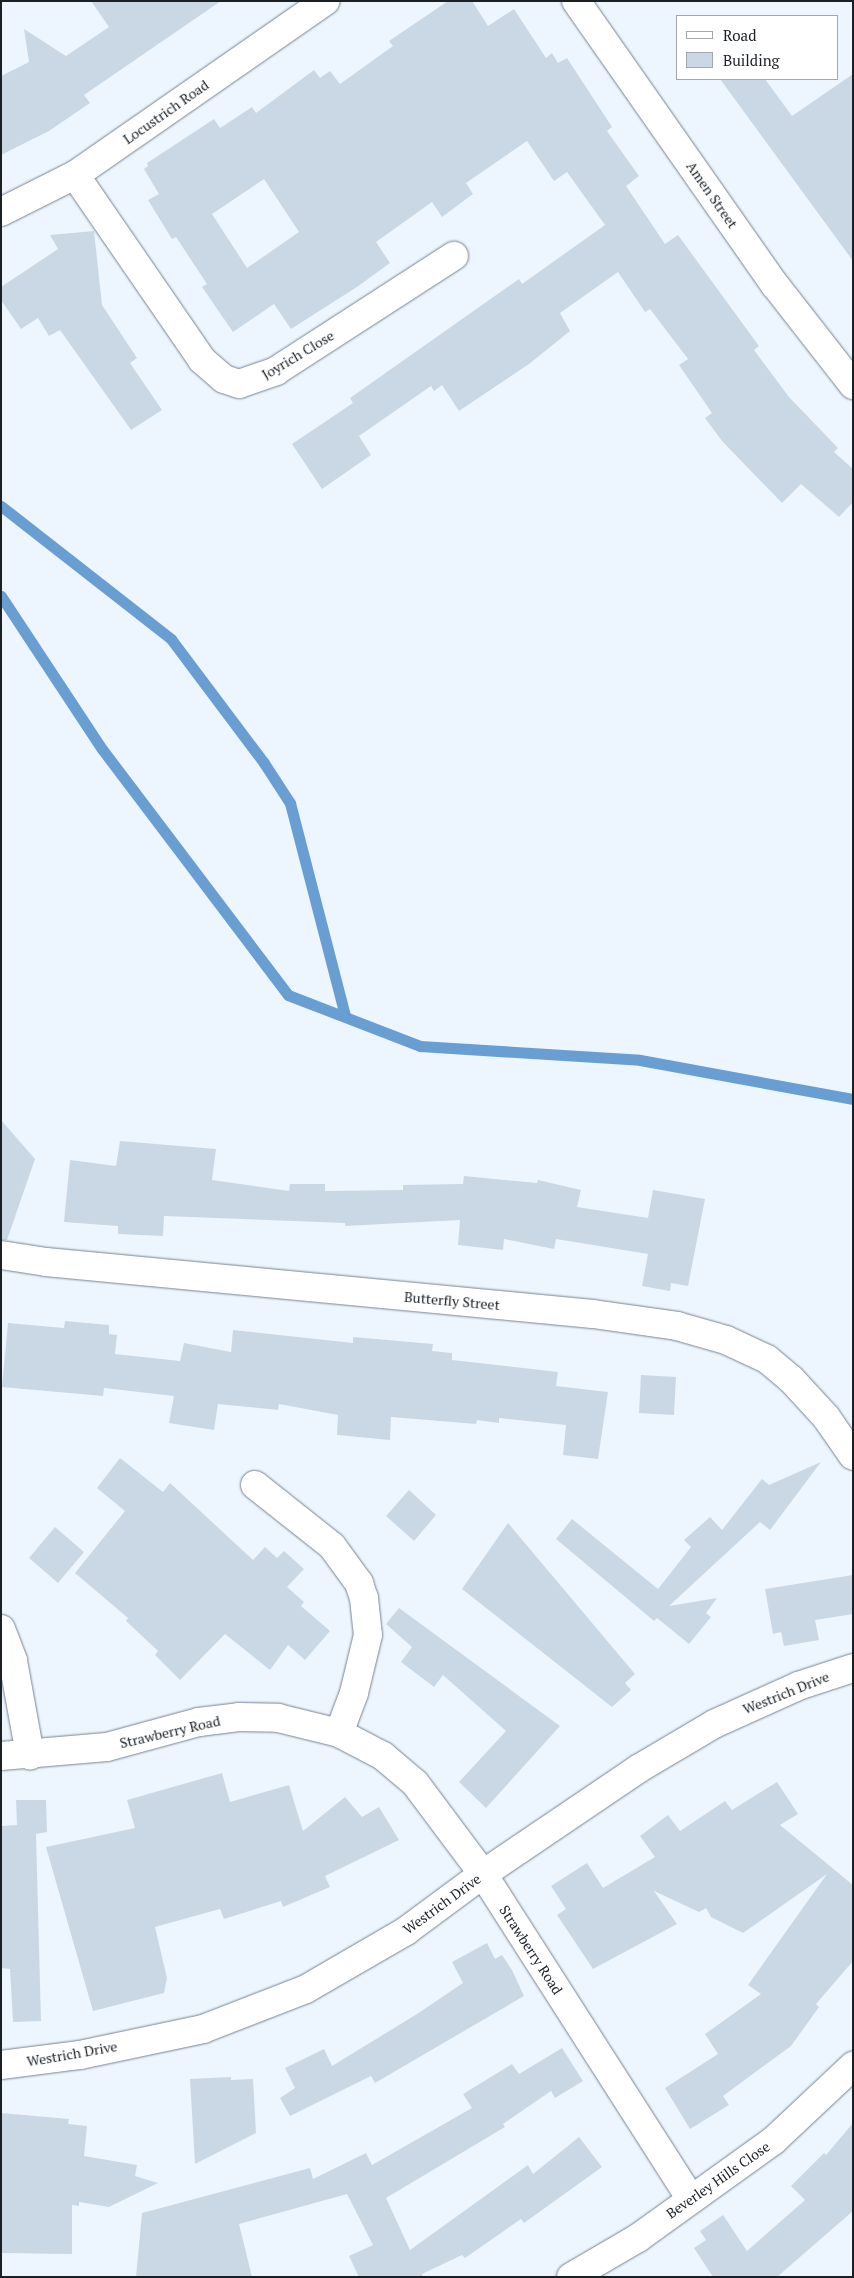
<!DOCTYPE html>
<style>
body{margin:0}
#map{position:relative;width:854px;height:2278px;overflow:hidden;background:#edf6ff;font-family:"PT Serif",serif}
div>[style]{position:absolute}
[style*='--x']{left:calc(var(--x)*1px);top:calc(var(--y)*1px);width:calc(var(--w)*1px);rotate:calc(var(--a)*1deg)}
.stream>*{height:11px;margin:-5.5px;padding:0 5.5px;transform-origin:5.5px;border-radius:5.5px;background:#699ed2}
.building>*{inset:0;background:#cad8e6}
.roads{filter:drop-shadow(0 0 1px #778390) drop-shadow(0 0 1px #778390)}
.minor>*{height:28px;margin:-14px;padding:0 14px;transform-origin:14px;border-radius:14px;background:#fff}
span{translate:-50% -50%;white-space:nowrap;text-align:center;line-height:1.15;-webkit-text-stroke:4.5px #fff;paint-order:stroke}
.street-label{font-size:14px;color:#1b2025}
.frame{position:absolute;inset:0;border:2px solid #1b2025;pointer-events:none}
.legend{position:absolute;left:676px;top:15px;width:162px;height:65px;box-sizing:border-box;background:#fff;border:1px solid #a4a6a8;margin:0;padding:6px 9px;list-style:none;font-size:15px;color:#1b2025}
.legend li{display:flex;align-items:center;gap:10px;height:25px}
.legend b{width:25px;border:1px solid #a4a6a8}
</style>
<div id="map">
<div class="stream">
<i style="--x:1;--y:506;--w:216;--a:38"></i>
<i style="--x:171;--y:639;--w:155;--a:53.1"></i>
<i style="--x:264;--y:763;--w:48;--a:57"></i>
<i style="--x:290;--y:803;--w:220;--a:75.5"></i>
<i style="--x:1;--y:596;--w:183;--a:56.6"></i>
<i style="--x:102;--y:749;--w:308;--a:52.9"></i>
<i style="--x:288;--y:995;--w:142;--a:21.1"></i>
<i style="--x:420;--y:1046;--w:220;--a:3.6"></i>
<i style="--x:640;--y:1060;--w:217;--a:10.4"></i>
</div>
<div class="building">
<i style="clip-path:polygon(91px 1px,221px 1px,84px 95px,90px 103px,49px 131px,1px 155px,1px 76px,29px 62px,24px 29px,66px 56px,109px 27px)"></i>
<i style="clip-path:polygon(evenodd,448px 1px,472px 1px,488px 26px,514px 9px,546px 58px,552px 53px,558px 63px,567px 58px,612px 127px,607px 131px,639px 176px,626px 186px,665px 244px,678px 235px,759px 346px,754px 350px,789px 397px,838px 448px,834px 452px,853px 469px,853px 502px,839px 517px,801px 484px,782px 503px,722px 441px,705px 418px,712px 413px,679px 365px,688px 359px,650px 309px,645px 312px,618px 272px,560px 313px,570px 331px,529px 364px,459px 411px,442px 385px,434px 391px,431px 386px,359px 436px,371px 455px,322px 489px,292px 444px,353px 403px,350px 398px,519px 279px,522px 284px,605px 225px,567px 172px,554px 181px,527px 141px,466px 183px,473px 194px,442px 217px,432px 202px,376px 242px,390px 263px,357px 287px,291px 329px,274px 304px,233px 332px,202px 287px,207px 284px,176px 237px,172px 239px,148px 200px,159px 194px,144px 169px,148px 166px,147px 163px,214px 119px,220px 128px,252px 107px,256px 113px,314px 70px,320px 78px,330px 71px,340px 84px,393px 46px,389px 41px,448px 1px,264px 179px,299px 232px,247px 268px,212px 214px,264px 179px)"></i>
<i style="clip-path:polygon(853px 74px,853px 261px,720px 79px,765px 79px,792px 116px)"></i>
<i style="clip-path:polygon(94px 231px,102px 305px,137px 358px,130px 363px,162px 410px,131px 430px,60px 330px,49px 336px,38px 318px,21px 329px,1px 300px,1px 287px,58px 249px,50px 235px)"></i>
<i style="clip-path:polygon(1px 1120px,35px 1159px,7px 1240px,1px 1240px)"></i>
<i style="clip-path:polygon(120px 1141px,216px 1149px,212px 1180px,289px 1191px,290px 1184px,325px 1184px,325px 1191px,403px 1190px,403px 1185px,463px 1184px,464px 1176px,537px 1183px,538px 1180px,581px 1190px,577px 1207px,648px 1218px,653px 1190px,705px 1199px,688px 1286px,671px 1283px,670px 1291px,642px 1286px,648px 1254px,556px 1239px,554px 1249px,504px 1239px,503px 1250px,458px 1245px,460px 1220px,345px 1226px,345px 1223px,164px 1216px,163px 1236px,118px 1234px,118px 1226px,64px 1222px,70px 1160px,116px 1166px)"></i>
<i style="clip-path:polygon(65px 1321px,109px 1325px,109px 1334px,117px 1335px,115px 1354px,180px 1361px,184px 1343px,231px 1352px,233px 1330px,353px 1343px,353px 1337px,433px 1344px,432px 1351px,452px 1353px,452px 1360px,558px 1372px,556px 1386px,608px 1392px,598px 1459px,563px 1455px,566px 1425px,499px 1418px,499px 1423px,477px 1420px,476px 1424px,391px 1417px,390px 1440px,337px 1435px,338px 1415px,279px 1404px,278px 1410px,218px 1404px,214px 1430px,169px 1423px,174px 1396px,104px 1388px,103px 1396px,2px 1387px,8px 1323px,64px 1328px)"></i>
<i style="clip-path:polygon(641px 1375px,676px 1377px,674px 1415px,639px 1413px)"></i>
<i style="clip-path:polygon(120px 1458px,163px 1492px,170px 1483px,253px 1560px,265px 1547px,277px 1558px,284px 1551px,304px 1569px,287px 1587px,304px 1602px,301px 1606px,330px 1631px,305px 1660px,288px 1645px,270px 1670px,225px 1634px,180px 1680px,155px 1655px,158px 1651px,126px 1621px,128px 1618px,75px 1573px,125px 1511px,97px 1488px)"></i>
<i style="clip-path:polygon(821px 1462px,770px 1530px,760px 1522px,669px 1606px,717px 1598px,706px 1613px,711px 1617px,689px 1644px,657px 1618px,654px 1621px,556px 1539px,572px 1519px,658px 1589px,691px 1547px,684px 1540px,710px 1517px,722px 1530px,762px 1479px,769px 1485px)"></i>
<i style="clip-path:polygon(409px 1490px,436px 1515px,414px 1541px,386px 1516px)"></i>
<i style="clip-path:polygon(508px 1523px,635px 1674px,625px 1683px,631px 1690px,612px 1707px,462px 1589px)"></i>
<i style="clip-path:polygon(55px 1527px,84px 1552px,58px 1583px,29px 1558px)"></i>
<i style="clip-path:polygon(853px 1575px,853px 1614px,815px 1620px,819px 1640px,784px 1646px,781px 1632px,773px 1634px,765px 1589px)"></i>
<i style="clip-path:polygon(399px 1608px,560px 1726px,486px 1808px,459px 1782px,506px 1731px,443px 1675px,434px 1687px,401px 1662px,412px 1647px,386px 1624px)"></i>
<i style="clip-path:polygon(222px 1773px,230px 1802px,289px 1785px,303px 1831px,345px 1797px,362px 1817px,379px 1807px,399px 1840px,325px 1876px,330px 1887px,283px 1907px,281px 1901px,224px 1919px,220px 1909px,155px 1927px,167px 1978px,164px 1993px,93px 2011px,46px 1847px,135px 1828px,127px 1800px)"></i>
<i style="clip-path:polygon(777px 1782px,798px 1814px,780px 1825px,853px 1885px,853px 1961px,816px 2004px,819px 2007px,791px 2046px,723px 2096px,729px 2105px,690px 2129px,665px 2088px,718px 2054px,705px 2034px,761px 1994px,748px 1985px,827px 1874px,743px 1933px,711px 1917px,706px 1908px,699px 1912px,654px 1891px,677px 1924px,593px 1969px,557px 1915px,566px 1909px,551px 1886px,587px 1863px,603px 1888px,655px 1857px,640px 1836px,668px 1815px,680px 1831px,725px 1801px,732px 1810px)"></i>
<i style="clip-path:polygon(16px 1800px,46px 1800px,47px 1832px,36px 1834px,41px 2021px,13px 2022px,10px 1969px,1px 1968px,1px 1826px,17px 1825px)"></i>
<i style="clip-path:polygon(487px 1943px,495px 1959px,502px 1955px,512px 1970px,524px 1996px,375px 2083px,371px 2076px,290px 2116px,280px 2098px,295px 2088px,285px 2068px,324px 2049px,332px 2066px,417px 2014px,463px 1983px,452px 1962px)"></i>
<i style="clip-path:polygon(562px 2048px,583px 2081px,555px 2098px,551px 2091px,503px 2124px,505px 2127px,386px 2198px,410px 2250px,528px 2165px,533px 2174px,579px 2137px,602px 2167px,524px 2223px,521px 2219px,465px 2258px,462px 2255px,422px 2274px,423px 2277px,359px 2277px,349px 2256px,373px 2245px,347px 2194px,239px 2224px,252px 2277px,136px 2277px,142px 2213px,310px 2168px,313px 2179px,366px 2153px,372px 2165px,472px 2108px,463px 2094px,512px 2064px,519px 2074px)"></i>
<i style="clip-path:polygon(231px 2077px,231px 2080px,253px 2079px,256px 2133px,195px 2164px,190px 2079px)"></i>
<i style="clip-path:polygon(1px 2113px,69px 2119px,68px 2124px,87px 2126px,84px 2156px,137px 2165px,135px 2176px,158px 2183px,109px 2207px,79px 2202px,79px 2206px,72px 2205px,72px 2254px,1px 2253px)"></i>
<i style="clip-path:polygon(853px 2123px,853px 2211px,777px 2277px,713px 2277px,694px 2248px,706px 2240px,700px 2231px,723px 2215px,747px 2251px,805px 2200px,791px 2186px,824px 2153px,826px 2155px)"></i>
</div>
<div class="roads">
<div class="minor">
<i style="--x:576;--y:1;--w:347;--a:55"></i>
<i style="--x:775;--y:285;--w:127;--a:52"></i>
<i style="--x:75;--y:175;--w:224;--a:55.5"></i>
<i style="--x:202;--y:360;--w:29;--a:41"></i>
<i style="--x:224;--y:379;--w:16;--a:18"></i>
<i style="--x:239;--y:384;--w:39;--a:-19"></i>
<i style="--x:276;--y:371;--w:212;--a:-32.9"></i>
<i style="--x:1;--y:212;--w:83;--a:-26.6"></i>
<i style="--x:75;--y:175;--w:305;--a:-34.8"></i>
<i style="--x:1;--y:1255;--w:46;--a:8.8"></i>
<i style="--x:46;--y:1262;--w:549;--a:5.43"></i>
<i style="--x:593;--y:1314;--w:85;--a:8.1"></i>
<i style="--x:677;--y:1326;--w:51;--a:15.9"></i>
<i style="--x:726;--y:1340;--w:45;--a:24.9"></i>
<i style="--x:767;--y:1359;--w:31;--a:40"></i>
<i style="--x:791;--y:1379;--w:52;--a:47.4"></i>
<i style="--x:826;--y:1417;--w:47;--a:55.3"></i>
<i style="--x:255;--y:1485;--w:98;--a:38.4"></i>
<i style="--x:332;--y:1546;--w:46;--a:53.9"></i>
<i style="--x:359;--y:1583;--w:16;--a:72"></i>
<i style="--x:364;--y:1598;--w:37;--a:84"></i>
<i style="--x:368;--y:1635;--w:60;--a:103.6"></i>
<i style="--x:354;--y:1693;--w:43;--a:110.6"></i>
<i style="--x:1;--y:1629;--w:34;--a:69"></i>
<i style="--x:13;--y:1661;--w:96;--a:79.7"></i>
<i style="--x:1;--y:1756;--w:106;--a:-4.9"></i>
<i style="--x:107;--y:1747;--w:95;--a:-15.2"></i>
<i style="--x:199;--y:1722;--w:40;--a:-7.1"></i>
<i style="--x:239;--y:1717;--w:39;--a:1"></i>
<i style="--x:278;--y:1718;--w:63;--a:13.8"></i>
<i style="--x:339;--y:1733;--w:50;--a:27.6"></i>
<i style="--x:383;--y:1756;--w:42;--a:40.2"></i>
<i style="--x:415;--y:1783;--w:114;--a:53.2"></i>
<i style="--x:483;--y:1874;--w:384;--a:57.4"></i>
<i style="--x:1;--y:2065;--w:80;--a:-7.2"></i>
<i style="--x:80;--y:2055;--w:126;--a:-11.9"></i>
<i style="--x:203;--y:2029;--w:110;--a:-21.2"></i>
<i style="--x:306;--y:1989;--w:116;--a:-30.1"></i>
<i style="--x:406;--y:1931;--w:96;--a:-36.5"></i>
<i style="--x:483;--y:1874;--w:187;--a:-34.1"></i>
<i style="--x:638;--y:1769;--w:88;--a:-30.6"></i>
<i style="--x:714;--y:1724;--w:92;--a:-24.3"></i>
<i style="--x:798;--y:1686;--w:58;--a:-18.1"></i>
<i style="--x:571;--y:2277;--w:78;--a:-30.2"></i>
<i style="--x:638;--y:2238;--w:166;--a:-35.7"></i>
<i style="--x:773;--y:2141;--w:110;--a:-43.2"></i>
</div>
</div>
<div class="street-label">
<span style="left:166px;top:112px;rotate:-35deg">Locustrich Road</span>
<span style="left:712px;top:195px;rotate:55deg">Amen Street</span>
<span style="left:298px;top:355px;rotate:-31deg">Joyrich Close</span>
<span style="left:452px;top:1301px;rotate:5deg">Butterfly Street</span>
<span style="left:786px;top:1693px;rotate:-22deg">Westrich Drive</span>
<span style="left:170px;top:1732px;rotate:-13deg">Strawberry Road</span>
<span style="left:442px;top:1904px;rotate:-36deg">Westrich Drive</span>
<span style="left:531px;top:1950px;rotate:57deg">Strawberry Road</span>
<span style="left:72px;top:2054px;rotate:-10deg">Westrich Drive</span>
<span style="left:718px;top:2180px;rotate:-35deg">Beverley Hills Close</span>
</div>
<div class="frame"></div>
<ul class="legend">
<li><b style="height:6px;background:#fff"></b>Road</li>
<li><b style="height:14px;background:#cad8e6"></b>Building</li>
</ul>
</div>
